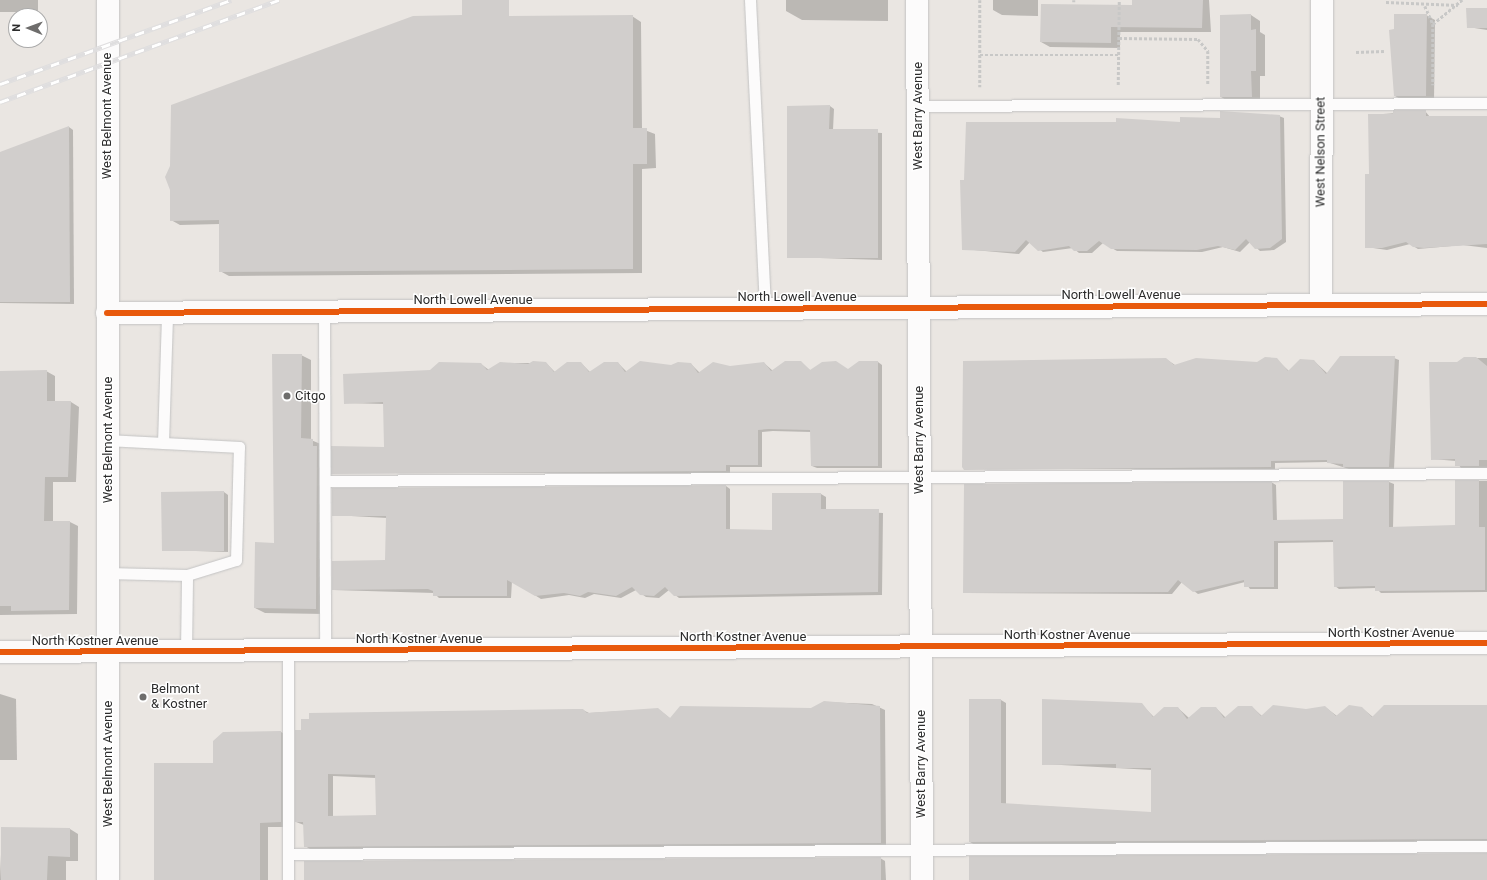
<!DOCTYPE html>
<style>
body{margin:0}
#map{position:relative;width:1487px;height:880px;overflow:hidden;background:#eae6e2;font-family:Roboto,sans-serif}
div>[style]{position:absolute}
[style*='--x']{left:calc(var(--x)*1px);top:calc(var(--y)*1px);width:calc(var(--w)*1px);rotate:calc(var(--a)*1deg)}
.shadow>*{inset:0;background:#0003}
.building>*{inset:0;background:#d1cecc}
.path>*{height:2.5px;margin-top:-1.25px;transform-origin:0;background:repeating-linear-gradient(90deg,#c8c8c7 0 3px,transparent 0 5px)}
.roads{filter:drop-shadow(0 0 1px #c3c3c3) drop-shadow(0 0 1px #c3c3c3)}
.service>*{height:11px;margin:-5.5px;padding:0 5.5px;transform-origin:5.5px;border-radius:5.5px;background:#fcfbfb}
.minor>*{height:22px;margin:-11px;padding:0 11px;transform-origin:11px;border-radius:11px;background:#fcfbfb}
.secondary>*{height:22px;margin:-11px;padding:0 11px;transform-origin:11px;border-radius:11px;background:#fcfbfb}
.rail>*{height:4.5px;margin-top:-2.25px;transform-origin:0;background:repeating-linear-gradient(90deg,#fff 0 9px,#dfdedf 0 18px);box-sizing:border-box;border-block:1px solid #dfdedf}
.cycleway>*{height:6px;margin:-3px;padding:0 3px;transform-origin:3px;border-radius:3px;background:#e8590c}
.dots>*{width:11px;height:11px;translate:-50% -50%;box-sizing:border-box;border:2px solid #fff;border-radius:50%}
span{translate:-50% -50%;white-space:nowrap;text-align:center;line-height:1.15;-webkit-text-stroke:3px #fff;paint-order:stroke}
.street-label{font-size:13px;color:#2c2c2c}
.poi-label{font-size:13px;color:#2c2c2c}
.left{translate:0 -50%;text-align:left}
.north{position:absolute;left:8px;top:8px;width:40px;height:40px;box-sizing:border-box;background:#fff;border:1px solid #ababab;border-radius:50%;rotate:271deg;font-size:11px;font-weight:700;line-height:16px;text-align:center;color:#2c2c2c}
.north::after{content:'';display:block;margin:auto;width:14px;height:18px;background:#6e6d6c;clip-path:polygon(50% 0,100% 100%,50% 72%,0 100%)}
</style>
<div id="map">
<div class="shadow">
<i style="clip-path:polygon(0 0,38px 0,38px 12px,0 12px)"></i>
<i style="clip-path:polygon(786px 0,888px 0,888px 21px,802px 20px,786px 11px)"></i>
<i style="clip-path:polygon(993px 0,1038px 0,1038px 16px,1002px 15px,993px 10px)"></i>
<i style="clip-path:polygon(1133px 0,1209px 0,1211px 32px,1120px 32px,1120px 48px,1050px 47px,1041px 42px,1133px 6px)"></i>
<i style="clip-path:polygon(1487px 9px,1487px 30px,1468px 27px)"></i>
<i style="clip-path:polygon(1251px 15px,1260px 21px,1260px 32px,1265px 35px,1265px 76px,1260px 76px,1260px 102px,1230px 102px,1221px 97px)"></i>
<i style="clip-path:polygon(1426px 15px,1435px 20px,1434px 101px,1404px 101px,1395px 96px)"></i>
<i style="clip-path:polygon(632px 16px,641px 22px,642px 129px,655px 134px,656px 168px,642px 169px,642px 273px,229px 276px,220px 271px,220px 224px,180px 225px,171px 220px)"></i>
<i style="clip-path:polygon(830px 106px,834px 109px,833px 130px,882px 133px,882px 260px,788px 257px)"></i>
<i style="clip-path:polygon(1425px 111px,1430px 117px,1487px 118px,1487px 248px,1463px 245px,1418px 249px,1410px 244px,1387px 250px,1366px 247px,1370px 175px,1369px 115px)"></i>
<i style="clip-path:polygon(1279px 116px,1284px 118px,1286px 242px,1274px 250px,1260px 251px,1250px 242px,1240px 252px,1223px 247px,1202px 252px,1117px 251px,1103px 243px,1092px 253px,1079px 253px,1073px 248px,1043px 252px,1030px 242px,1019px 254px,963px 249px,1181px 123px)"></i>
<i style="clip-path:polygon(69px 127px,73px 130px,74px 304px,0 303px,0 153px)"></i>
<i style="clip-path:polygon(301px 355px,311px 360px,311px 440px,323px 445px,325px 614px,265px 613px,255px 608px,275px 544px)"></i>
<i style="clip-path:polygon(1394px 358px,1399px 360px,1394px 469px,1349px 469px,1327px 462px,1275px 463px,1275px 469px,965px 469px,1166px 359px,1175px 365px,1257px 363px,1276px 359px,1289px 371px,1314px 361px,1328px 374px)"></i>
<i style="clip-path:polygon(1464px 358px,1487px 358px,1487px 468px,1461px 468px,1456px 461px,1432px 459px,1457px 363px)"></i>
<i style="clip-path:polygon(801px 362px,811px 371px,848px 370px,878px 362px,882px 365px,882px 468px,817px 468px,812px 466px,811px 432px,773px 431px,762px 432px,762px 467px,730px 467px,730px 473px,332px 473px,385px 448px,384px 404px,345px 403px,430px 371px,481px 364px,489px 370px,500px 363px,546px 363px,555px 372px,581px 363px,590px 372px,618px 363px,627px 372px,691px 364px,700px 373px,764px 363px,773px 371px)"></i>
<i style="clip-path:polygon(46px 371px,55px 376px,55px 402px,71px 402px,79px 407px,76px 482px,53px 482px,53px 522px,70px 522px,78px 526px,77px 614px,0 615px,0 372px)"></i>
<i style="clip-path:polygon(1456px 481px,1487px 481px,1487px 592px,1381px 593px,1376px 588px,1339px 589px,1335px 586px,1334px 542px,1278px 543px,1278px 589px,1250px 589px,1245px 582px,1198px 594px,1182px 582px,1172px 594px,964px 593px,1271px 482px,1276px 485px,1277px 521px,1344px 520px,1344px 482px,1389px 482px,1394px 484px,1393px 528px,1456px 526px)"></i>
<i style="clip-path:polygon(726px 486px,730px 489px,730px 530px,773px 531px,821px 494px,826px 497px,826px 510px,883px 513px,882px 595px,679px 598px,669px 590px,659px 598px,646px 597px,636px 590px,621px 598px,594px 594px,585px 598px,569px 595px,541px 599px,512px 581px,511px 598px,439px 598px,434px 593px,333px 590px,386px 561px,387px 518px,333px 515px)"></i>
<i style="clip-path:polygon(224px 492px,228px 495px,228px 552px,163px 550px)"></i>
<i style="clip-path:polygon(0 694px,16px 699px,17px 760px,0 760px)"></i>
<i style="clip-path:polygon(1001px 700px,1006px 703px,1006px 804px,1152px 813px,1152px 770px,1043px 764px,1141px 704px,1154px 717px,1178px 708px,1189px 718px,1216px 708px,1226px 718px,1252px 707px,1262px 716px,1325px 707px,1337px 716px,1362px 708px,1373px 717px,1487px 706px,1487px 841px,975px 845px,970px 842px)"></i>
<i style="clip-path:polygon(evenodd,824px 702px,872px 704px,885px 710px,886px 846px,310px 849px,305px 846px,304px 825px,296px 822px,296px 731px,583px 710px,589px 713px,658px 709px,671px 719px,811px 709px,824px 702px,333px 776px,376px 778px,377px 816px,333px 817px,333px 776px)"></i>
<i style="clip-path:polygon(281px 732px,290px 737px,290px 827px,268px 827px,268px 880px,155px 880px,214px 764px)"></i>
<i style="clip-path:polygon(2px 828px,70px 829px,78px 834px,78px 861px,66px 861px,66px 880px,0 880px)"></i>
<i style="clip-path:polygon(880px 858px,885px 861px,886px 880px,305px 880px)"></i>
</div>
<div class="building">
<i style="clip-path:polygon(462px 0,509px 0,509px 16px,633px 15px,633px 128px,647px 128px,647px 164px,633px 164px,633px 269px,219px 272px,219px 220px,170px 221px,170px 190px,165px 177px,170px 166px,171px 105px,413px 16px,462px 15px)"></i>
<i style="clip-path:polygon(1132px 0,1203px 0,1202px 28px,1111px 27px,1111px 43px,1040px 42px,1041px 4px,1132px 5px)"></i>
<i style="clip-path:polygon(1466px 8px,1487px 8px,1487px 28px,1467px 28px)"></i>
<i style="clip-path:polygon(1251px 14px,1251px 30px,1256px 29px,1256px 71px,1251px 71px,1252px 97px,1220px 97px,1220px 15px)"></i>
<i style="clip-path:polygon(1394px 14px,1427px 14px,1426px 96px,1394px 96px,1389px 30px,1394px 29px)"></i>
<i style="clip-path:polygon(830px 105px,829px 129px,878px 129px,878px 258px,787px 258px,787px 106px)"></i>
<i style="clip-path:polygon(1393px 110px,1426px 110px,1426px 116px,1487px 116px,1487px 244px,1424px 248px,1413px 247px,1406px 242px,1382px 248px,1365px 248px,1365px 174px,1369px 174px,1368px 114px,1393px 114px)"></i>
<i style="clip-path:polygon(1220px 111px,1280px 115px,1282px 239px,1270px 248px,1255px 249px,1246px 239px,1235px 250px,1218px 246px,1197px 250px,1111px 249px,1099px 241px,1087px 251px,1074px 251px,1069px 246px,1038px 251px,1026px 240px,1015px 252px,962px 250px,960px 180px,964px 180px,966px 122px,1116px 122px,1116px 118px,1180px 122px,1180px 117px,1220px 118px)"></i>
<i style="clip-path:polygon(69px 126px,70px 302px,0 302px,0 152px)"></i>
<i style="clip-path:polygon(272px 354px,302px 354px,301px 438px,313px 439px,313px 446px,317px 446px,316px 609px,254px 608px,255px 542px,274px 543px)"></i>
<i style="clip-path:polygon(1340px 356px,1395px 356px,1389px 467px,1343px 467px,1343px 464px,1327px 463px,1327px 460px,1271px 461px,1271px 467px,964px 470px,962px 467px,963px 361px,1166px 358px,1174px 365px,1196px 358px,1257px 362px,1265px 357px,1277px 358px,1288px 371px,1300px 359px,1314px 360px,1326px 374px)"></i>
<i style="clip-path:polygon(1464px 357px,1476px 357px,1487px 366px,1487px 460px,1479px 460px,1479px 466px,1455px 466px,1455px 459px,1431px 460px,1429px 362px,1457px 362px)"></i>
<i style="clip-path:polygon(533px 361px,546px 362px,554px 372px,567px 362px,581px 362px,589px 372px,604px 362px,618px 362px,625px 372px,640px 361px,671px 365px,678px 362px,691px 363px,698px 373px,713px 362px,730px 366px,764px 362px,771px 371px,785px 361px,801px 361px,810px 370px,822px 362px,836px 361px,848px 369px,859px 361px,878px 361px,878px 466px,811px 466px,810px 430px,768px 429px,758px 430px,758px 465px,726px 465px,726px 471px,331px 474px,331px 446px,384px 447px,383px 402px,344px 404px,343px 374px,430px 370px,439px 362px,481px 363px,487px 370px,500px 362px,528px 364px)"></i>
<i style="clip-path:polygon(47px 370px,47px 401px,71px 401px,68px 477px,45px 477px,44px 521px,70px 521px,69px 610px,11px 611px,11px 606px,0 606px,0 371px)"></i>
<i style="clip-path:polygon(1455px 480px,1479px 480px,1479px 527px,1485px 527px,1485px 590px,1375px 591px,1375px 586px,1334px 587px,1333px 540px,1274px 541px,1274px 587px,1244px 587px,1244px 580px,1193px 592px,1178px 580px,1168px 592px,963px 593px,964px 484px,1272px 481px,1273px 520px,1343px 519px,1343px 481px,1389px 481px,1389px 527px,1455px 525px)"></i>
<i style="clip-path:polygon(726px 485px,726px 529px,772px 530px,772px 493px,821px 493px,821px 509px,879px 509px,878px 592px,674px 596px,665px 587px,654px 596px,640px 595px,632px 587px,616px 596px,588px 592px,580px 596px,564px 593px,535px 596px,507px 580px,507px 596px,433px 596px,433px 591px,428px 589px,332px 590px,332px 561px,385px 560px,386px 516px,332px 516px,332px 488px)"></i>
<i style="clip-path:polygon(224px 491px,224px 551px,162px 551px,161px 492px)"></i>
<i style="clip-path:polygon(969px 699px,1001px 699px,1001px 803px,1151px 812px,1151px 768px,1116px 768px,1116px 764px,1042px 765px,1042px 699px,1142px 703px,1153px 717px,1164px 707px,1178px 707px,1187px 719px,1201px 707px,1216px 707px,1224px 718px,1238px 706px,1252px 706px,1261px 716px,1273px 705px,1306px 709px,1325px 706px,1336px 716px,1349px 705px,1362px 707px,1372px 717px,1384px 705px,1487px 705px,1487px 839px,969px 842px)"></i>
<i style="clip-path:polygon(evenodd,824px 701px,880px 706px,881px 843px,304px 847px,303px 822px,295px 822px,295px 730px,301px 730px,301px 719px,309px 719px,309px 713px,574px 709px,583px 709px,587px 713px,658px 708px,670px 718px,680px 706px,811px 708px,824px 701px,328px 774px,375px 775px,376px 815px,328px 816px,328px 774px)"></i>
<i style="clip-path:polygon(281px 731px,281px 822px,260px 823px,260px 880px,154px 880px,154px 763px,213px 763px,213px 741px,223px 732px)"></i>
<i style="clip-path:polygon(1px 827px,70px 828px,70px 857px,48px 856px,47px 880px,1px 880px)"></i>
<i style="clip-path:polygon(1487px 853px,1487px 880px,969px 880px,969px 856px)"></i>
<i style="clip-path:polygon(881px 857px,881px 880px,304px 880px,304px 861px)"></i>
</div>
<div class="path">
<i style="--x:980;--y:0;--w:87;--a:90"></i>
<i style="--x:1074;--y:0;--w:2;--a:90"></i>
<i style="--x:1386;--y:2;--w:72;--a:2.4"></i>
<i style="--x:1425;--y:6;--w:20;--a:66"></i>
<i style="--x:1433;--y:24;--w:61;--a:90"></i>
<i style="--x:1433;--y:24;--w:38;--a:-40"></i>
<i style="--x:1119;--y:38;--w:79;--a:0.7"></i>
<i style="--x:1198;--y:39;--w:16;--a:50"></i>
<i style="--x:1208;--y:51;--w:34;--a:90"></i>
<i style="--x:1356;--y:52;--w:28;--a:-2"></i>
<i style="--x:980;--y:55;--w:139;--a:0"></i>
<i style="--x:1118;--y:85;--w:85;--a:-89.3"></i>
</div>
<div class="roads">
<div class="service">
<i style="--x:750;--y:0;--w:308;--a:87.2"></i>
<i style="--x:918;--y:106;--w:569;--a:-0.3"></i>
<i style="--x:324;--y:312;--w:338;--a:89.8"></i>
<i style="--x:163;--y:443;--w:130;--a:-88.2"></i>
<i style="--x:325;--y:481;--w:1162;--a:-0.39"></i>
<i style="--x:107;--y:573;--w:80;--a:1.4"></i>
<i style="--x:187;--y:575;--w:51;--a:-17"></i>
<i style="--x:236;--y:560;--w:113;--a:-88.5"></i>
<i style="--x:239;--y:447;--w:132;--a:-177"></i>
<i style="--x:186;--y:651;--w:76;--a:-89.2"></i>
<i style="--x:288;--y:651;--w:229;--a:90"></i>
<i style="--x:288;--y:854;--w:1199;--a:-0.38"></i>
</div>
<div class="minor">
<i style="--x:917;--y:0;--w:880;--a:89.67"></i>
<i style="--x:1321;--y:304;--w:304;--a:-89.8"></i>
<i style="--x:107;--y:313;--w:1380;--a:-0.37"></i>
<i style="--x:0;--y:652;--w:1487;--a:-0.35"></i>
</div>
<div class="secondary">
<i style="--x:108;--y:0;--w:880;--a:90"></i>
</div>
</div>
<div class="rail">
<i style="--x:0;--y:84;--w:246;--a:-20"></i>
<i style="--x:0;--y:102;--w:297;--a:-20.1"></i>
</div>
<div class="cycleway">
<i style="--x:107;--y:313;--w:1380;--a:-0.37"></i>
<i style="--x:0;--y:652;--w:1487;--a:-0.35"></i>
</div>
<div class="dots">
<i style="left:287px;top:396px;background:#6e6d6c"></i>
<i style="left:143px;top:697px;background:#6e6d6c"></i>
</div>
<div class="street-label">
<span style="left:107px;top:116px;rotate:-90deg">West Belmont Avenue</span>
<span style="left:918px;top:116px;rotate:-90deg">West Barry Avenue</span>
<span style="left:1321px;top:152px;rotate:-90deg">West Nelson Street</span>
<span style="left:1121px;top:295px">North Lowell Avenue</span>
<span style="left:797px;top:297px">North Lowell Avenue</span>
<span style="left:473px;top:300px">North Lowell Avenue</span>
<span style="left:108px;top:440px;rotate:-90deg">West Belmont Avenue</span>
<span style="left:919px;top:440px;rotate:-90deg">West Barry Avenue</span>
<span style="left:1391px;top:633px">North Kostner Avenue</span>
<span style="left:1067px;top:635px">North Kostner Avenue</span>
<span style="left:743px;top:637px">North Kostner Avenue</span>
<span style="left:419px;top:639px">North Kostner Avenue</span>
<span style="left:95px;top:641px">North Kostner Avenue</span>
<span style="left:108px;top:764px;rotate:-90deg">West Belmont Avenue</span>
<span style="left:921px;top:764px;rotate:-90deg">West Barry Avenue</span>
</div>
<div class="poi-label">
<span class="left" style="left:295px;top:396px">Citgo</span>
<span class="left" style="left:151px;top:697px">Belmont<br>&amp; Kostner</span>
</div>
<div class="north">N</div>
</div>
